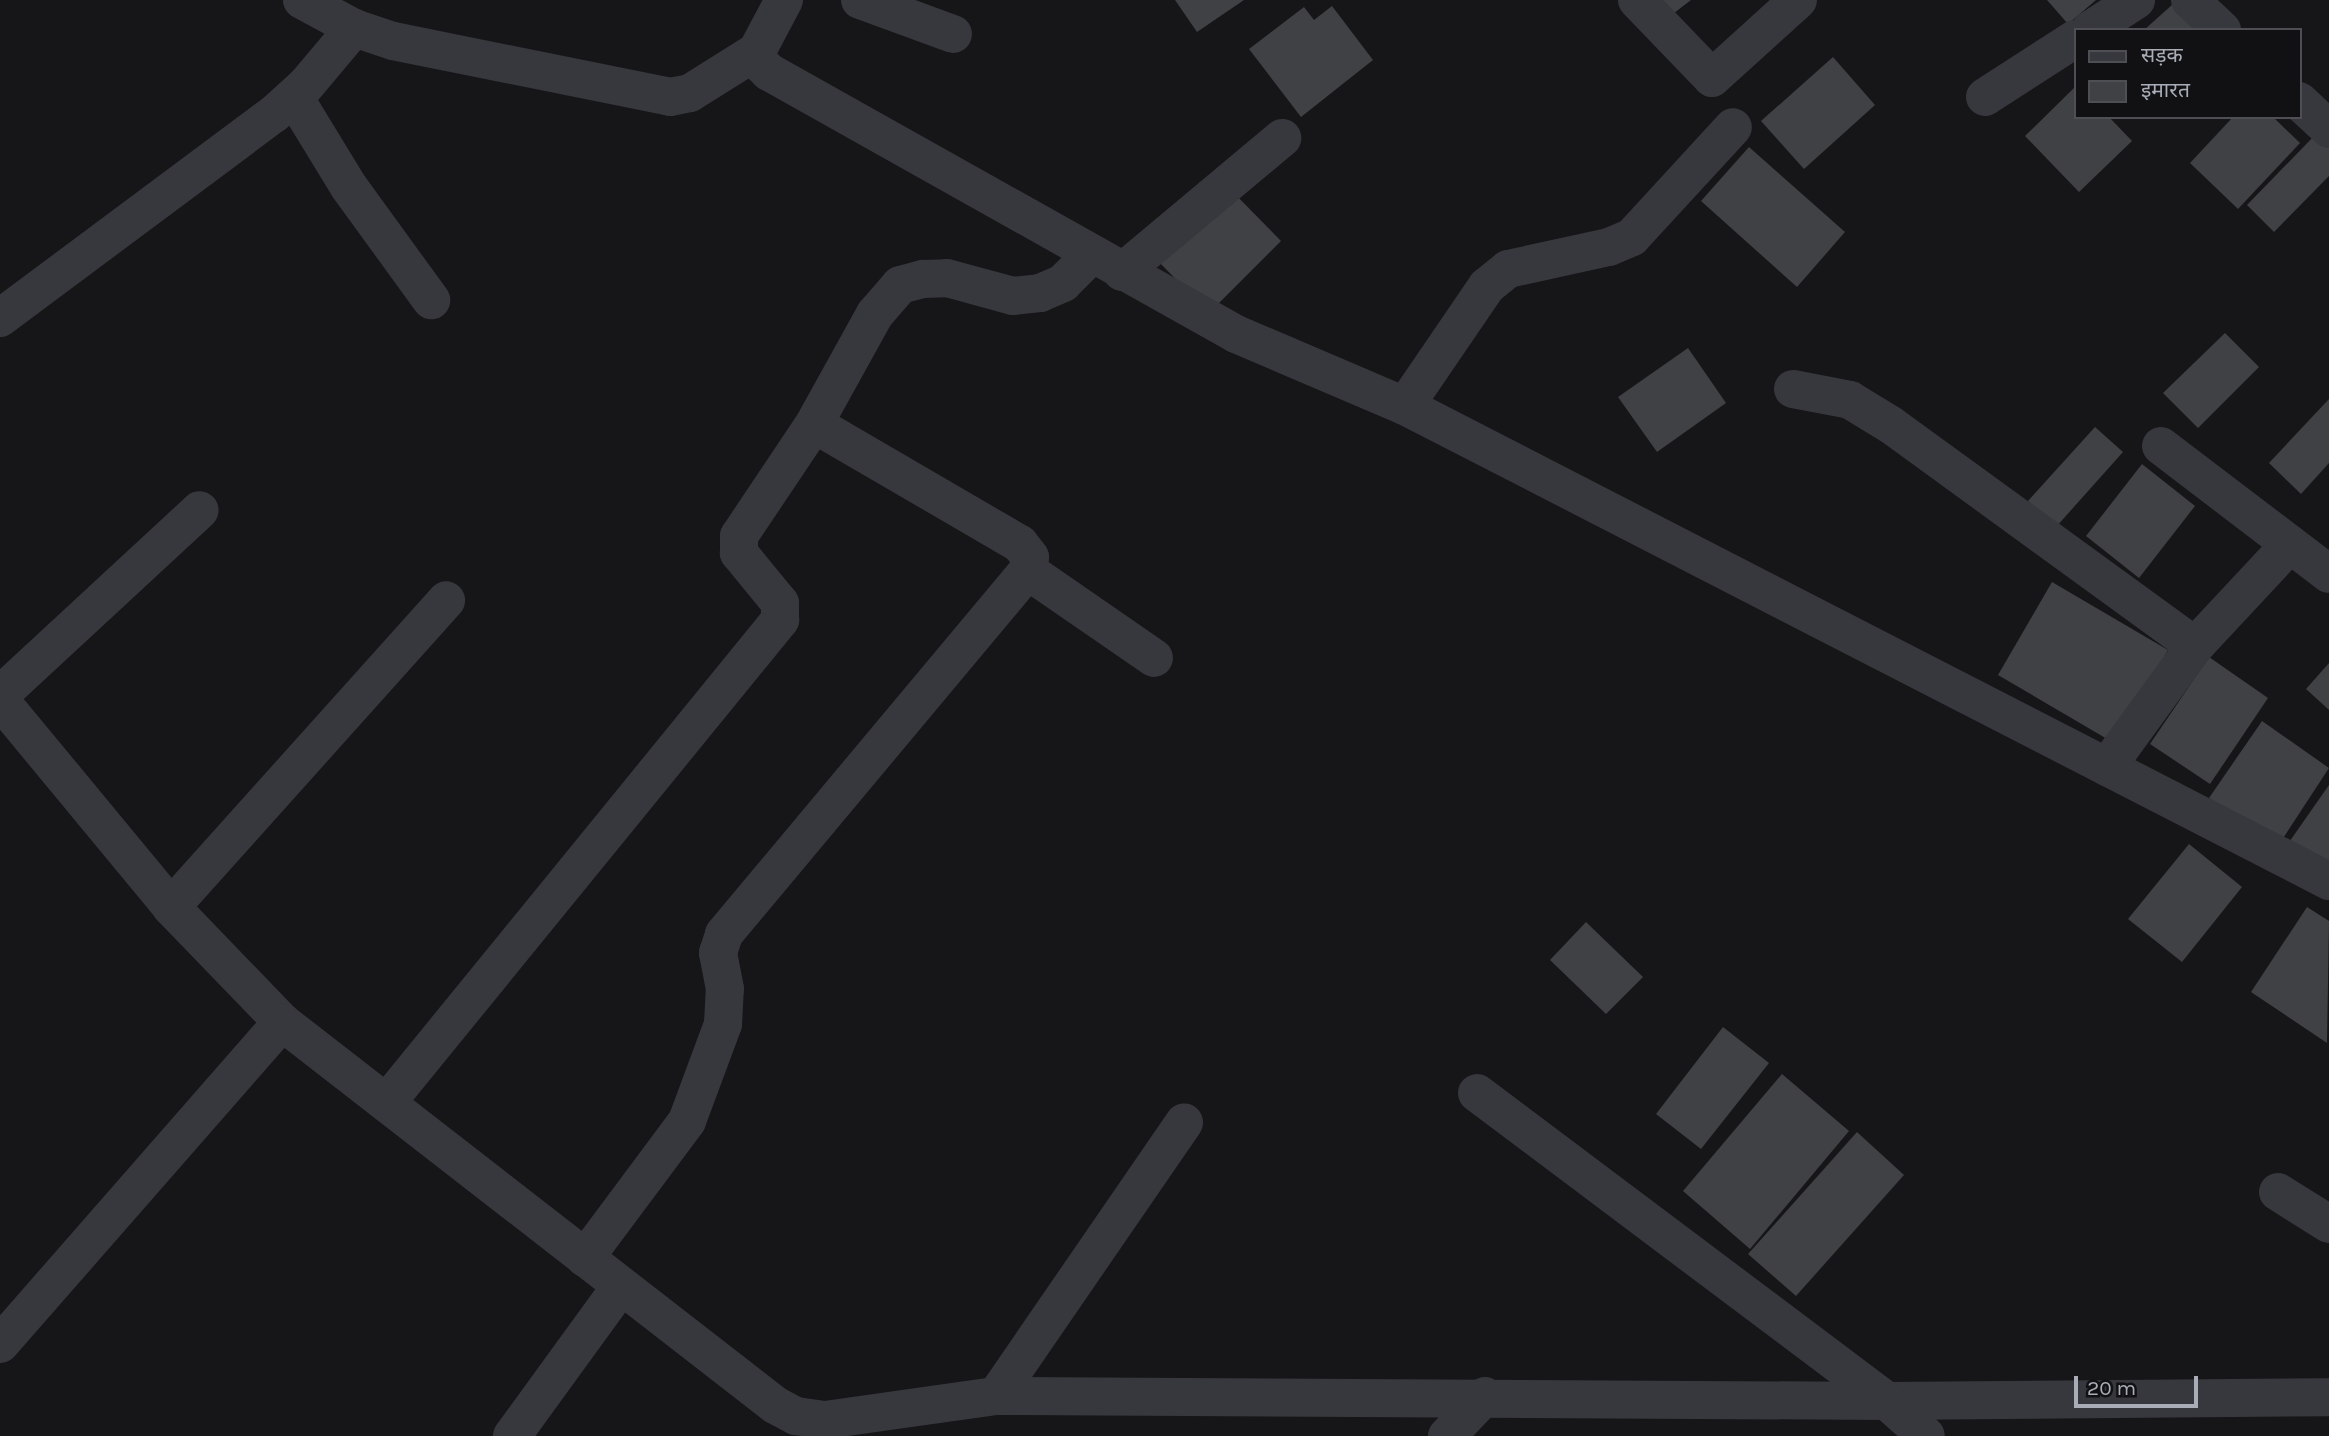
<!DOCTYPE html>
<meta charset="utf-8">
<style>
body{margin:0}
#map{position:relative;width:2329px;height:1436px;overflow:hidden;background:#161618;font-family:Karla,"Noto Sans Devanagari",sans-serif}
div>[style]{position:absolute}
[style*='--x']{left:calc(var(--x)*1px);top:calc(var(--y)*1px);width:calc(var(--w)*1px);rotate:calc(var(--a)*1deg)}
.building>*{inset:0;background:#404145}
.minor>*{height:38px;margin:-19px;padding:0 19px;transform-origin:19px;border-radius:19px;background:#37383d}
span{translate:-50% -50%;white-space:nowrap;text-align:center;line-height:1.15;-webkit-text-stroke:7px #111113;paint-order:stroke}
.legend{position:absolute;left:2074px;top:28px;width:228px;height:91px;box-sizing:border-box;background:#111113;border:2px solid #4d4f55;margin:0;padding:9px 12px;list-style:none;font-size:21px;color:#a8adb8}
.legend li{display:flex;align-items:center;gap:14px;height:35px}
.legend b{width:35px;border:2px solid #4d4f55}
.scale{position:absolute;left:2074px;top:1376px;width:124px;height:32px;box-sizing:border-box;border:4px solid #a8adb8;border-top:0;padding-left:9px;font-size:21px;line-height:24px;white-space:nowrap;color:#a8adb8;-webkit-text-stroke:5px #111113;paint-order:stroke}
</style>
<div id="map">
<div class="building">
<i style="clip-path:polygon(1175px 0,1244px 0,1197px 32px)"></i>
<i style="clip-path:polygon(1651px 0,1691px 0,1665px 20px)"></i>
<i style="clip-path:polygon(2047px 0,2096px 0,2068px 24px)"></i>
<i style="clip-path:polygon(2173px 4px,2196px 30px,2144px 30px)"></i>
<i style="clip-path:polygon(1332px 6px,1373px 60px,1301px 117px,1249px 49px,1304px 7px,1314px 20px)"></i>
<i style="clip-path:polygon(1833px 57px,1875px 105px,1804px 169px,1761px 121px)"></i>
<i style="clip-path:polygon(2075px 87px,2075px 117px,2109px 117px,2132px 141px,2079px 192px,2025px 136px)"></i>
<i style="clip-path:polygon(2233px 117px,2273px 117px,2300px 143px,2238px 209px,2190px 163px)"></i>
<i style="clip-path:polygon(2317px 133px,2329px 145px,2329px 176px,2274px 232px,2247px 205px)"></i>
<i style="clip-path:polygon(1749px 147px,1845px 232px,1797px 287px,1701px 201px)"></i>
<i style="clip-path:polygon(1230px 189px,1281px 241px,1209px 313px,1158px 261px)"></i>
<i style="clip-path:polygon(2225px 333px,2259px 367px,2198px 428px,2163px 393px)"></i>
<i style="clip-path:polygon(1688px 348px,1726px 403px,1657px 452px,1618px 397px)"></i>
<i style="clip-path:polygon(2329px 399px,2329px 463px,2301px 494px,2269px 463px)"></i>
<i style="clip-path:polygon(2095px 427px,2123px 452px,2056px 527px,2028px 501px)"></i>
<i style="clip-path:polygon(2142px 464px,2195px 506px,2139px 578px,2086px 536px)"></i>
<i style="clip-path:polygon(2052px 582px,2168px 650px,2114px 743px,1998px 675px)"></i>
<i style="clip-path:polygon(2209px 657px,2268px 698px,2210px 784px,2150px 744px)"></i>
<i style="clip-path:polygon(2329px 663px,2329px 710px,2306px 689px)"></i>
<i style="clip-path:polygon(2262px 721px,2329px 768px,2278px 846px,2209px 798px)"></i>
<i style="clip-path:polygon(2329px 785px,2329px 878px,2285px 848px)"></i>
<i style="clip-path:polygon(2189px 844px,2242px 887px,2182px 962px,2128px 919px)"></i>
<i style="clip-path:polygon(2307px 907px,2329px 921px,2327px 1043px,2251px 992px)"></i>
<i style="clip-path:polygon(1586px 922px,1643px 977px,1606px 1014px,1550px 960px)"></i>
<i style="clip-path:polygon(1723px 1027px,1769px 1063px,1701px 1149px,1656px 1114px)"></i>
<i style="clip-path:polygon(1782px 1074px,1849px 1131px,1750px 1249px,1683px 1191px)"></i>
<i style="clip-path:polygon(1857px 1132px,1904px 1175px,1796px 1296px,1748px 1254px)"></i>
</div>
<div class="minor">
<i style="--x:302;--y:0;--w:59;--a:28.3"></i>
<i style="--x:354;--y:28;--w:41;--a:18.4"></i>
<i style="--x:393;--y:41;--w:283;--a:11.4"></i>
<i style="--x:670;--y:97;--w:20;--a:-11"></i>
<i style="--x:690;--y:93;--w:79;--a:-32.1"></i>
<i style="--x:784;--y:0;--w:58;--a:117.9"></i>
<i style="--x:757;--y:51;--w:10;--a:84"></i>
<i style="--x:758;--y:61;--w:16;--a:45"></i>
<i style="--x:769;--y:72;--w:535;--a:29.29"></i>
<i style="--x:1236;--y:334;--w:184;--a:23.1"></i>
<i style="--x:1405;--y:406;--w:1039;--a:27.21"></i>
<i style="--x:860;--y:0;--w:99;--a:20.1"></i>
<i style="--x:1637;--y:0;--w:108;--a:46.1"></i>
<i style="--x:1712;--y:78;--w:116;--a:-42.2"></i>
<i style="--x:2190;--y:0;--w:44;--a:43.2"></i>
<i style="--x:2090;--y:30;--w:55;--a:-33.1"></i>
<i style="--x:294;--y:97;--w:105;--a:58.6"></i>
<i style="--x:349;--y:187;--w:140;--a:54"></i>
<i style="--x:1985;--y:97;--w:107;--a:-32.8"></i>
<i style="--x:2299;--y:101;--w:41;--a:43"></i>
<i style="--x:1122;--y:272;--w:209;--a:-39.9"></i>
<i style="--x:0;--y:318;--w:342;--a:-36.7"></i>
<i style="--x:274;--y:114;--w:43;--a:-42.2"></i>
<i style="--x:306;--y:85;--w:75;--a:-49.9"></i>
<i style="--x:1793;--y:389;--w:58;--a:10.9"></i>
<i style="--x:1850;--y:400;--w:48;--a:31.4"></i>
<i style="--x:1891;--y:425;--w:376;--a:36"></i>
<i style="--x:1405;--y:406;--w:145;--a:-55.7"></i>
<i style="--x:1487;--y:286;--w:27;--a:-39"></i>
<i style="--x:1508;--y:269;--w:103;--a:-12.3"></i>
<i style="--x:1609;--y:247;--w:25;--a:-23"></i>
<i style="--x:1632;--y:237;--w:149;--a:-47.4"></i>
<i style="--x:2161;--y:446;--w:211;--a:37.3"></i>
<i style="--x:1028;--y:571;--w:153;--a:34.6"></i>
<i style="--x:0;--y:695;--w:272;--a:-42.8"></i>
<i style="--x:0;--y:700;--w:268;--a:50.4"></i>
<i style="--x:171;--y:907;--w:160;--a:46"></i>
<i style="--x:282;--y:1022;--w:428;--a:131.2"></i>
<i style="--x:2107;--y:767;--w:150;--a:-54"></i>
<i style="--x:2195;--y:646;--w:139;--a:-47"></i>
<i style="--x:171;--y:907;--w:412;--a:-48.1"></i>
<i style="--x:282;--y:1022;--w:624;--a:37.84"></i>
<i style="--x:775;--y:1405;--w:24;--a:28"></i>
<i style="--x:796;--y:1416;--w:29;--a:8"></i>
<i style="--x:825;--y:1420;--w:173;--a:-8"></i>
<i style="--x:996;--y:1396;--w:891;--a:0.32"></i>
<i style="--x:1887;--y:1401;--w:442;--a:-0.5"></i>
<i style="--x:1477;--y:1093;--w:513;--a:36.91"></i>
<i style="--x:1887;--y:1401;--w:52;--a:41.9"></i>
<i style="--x:388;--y:1101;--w:621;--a:-50.82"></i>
<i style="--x:780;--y:620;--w:17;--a:-90"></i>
<i style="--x:780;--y:603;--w:65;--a:-129.4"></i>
<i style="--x:739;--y:553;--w:17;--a:-90"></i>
<i style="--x:739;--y:536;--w:135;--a:-56.2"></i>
<i style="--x:814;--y:424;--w:126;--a:-61"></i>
<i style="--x:875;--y:314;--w:38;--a:-49"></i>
<i style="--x:900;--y:285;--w:24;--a:-15"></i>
<i style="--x:923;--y:279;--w:24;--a:-2"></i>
<i style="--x:947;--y:278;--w:68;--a:15.3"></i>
<i style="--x:1013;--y:296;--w:27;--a:-6"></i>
<i style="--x:1040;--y:293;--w:25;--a:-23"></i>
<i style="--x:1063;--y:283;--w:40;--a:-45"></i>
<i style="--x:2278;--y:1192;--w:60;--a:32.1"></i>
<i style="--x:585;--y:1258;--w:171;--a:-53.3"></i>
<i style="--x:687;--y:1121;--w:103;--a:-69.6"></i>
<i style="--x:723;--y:1024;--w:35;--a:-87"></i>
<i style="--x:725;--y:989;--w:37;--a:-101"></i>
<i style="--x:718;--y:953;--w:20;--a:-72"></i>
<i style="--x:724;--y:934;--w:473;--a:-50.1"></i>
<i style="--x:1028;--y:571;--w:14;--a:-82"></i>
<i style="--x:1030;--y:557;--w:16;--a:-128"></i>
<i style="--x:1020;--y:544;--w:238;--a:-149.8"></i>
<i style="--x:996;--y:1396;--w:332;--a:-55.5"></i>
<i style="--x:512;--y:1436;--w:185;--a:-54"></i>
<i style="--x:1447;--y:1436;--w:55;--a:-46.5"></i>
</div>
<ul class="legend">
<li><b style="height:9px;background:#37383d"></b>सड़क</li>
<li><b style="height:19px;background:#404145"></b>इमारत</li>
</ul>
<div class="scale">20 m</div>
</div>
